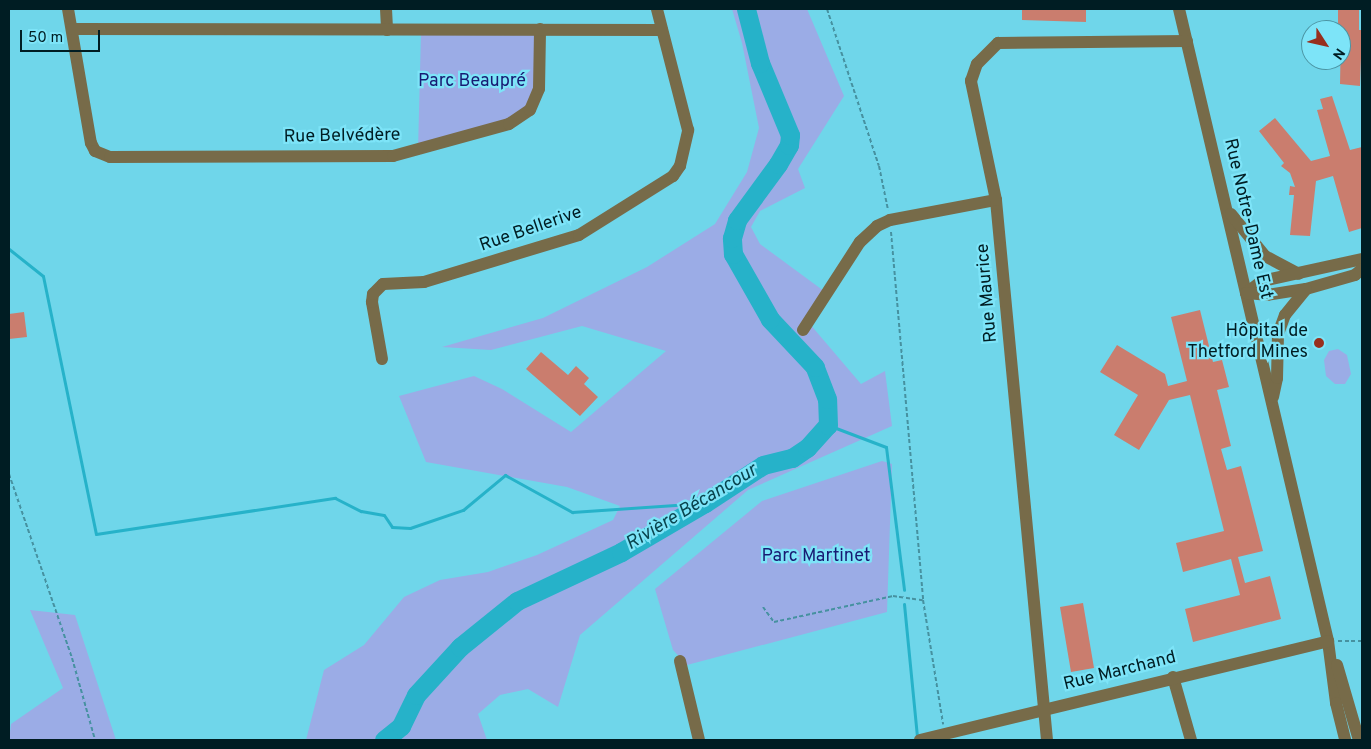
<!DOCTYPE html>
<meta charset="utf-8">
<style>
body{margin:0}
#map{position:relative;width:1371px;height:749px;overflow:hidden;background:#6fd6ea;font-family:Overpass,sans-serif}
div>[style]{position:absolute}
[style*='--x']{left:calc(var(--x)*1px);top:calc(var(--y)*1px);width:calc(var(--w)*1px);rotate:calc(var(--a)*1deg)}
.green>*{inset:0;background:#9bace6}
.stream>*{height:3px;margin:-1.5px;padding:0 1.5px;transform-origin:1.5px;border-radius:1.5px;background:#26b2c9}
.river>*{height:19px;margin:-9.5px;padding:0 9.5px;transform-origin:9.5px;border-radius:9.5px;background:#26b2c9}
.building>*{inset:0;background:#ca7d6e}
.path>*{height:2px;margin-top:-1px;transform-origin:0;background:repeating-linear-gradient(90deg,#4691a0 0 4px,transparent 0 6.5px)}
.minor>*{height:12px;margin:-6px;padding:0 6px;transform-origin:6px;border-radius:6px;background:#776b49}
.dots>*{width:14px;height:14px;translate:-50% -50%;box-sizing:border-box;border:2px solid #7de4f8;border-radius:50%}
span{translate:-50% -50%;white-space:nowrap;text-align:center;line-height:1.15;-webkit-text-stroke:4.5px #7de4f8;paint-order:stroke}
.park-label{font-size:18px;color:#181a72}
.street-label{font-size:18px;color:#001d23}
.poi-label{font-size:18px;color:#001d23}
.right{translate:-100% -50%;text-align:right}
.water-label{font-size:19px;color:#09444e;font-style:italic}
.frame{position:absolute;inset:0;border:10px solid #001d23;pointer-events:none}
.north{position:absolute;left:1301px;top:20px;width:50px;height:50px;box-sizing:border-box;background:#7de4f8;border:1px solid #4b94a3;border-radius:50%;rotate:125deg;font-size:14px;font-weight:700;line-height:20px;text-align:center;color:#001d23}
.north::after{content:'';display:block;margin:auto;width:18px;height:22px;background:#982f1d;clip-path:polygon(50% 0,100% 100%,50% 72%,0 100%)}
.scale{position:absolute;left:20px;top:30px;width:80px;height:22px;box-sizing:border-box;border:2px solid #001d23;border-top:0;padding-left:6px;font-size:15px;line-height:18px;white-space:nowrap;color:#001d23;-webkit-text-stroke:4px #7de4f8;paint-order:stroke}
</style>
<div id="map">
<div class="green">
<i style="clip-path:polygon(732px 9px,807px 9px,844px 96px,798px 169px,805px 188px,760px 211px,751px 227px,760px 244px,828px 294px,809px 323px,861px 384px,885px 371px,892px 426px,748px 490px,580px 635px,558px 707px,528px 689px,500px 695px,478px 714px,487px 740px,306px 740px,324px 670px,364px 645px,404px 597px,440px 580px,488px 572px,537px 555px,613px 520px,620px 506px,567px 487px,426px 462px,399px 396px,474px 376px,502px 389px,571px 432px,666px 351px,582px 326px,491px 350px,442px 347px,543px 318px,647px 267px,715px 224px,747px 172px,759px 128px,742px 43px)"></i>
<i style="clip-path:polygon(540px 29px,541px 77px,520px 118px,418px 151px,421px 32px)"></i>
<i style="clip-path:polygon(1338px 349px,1347px 355px,1351px 374px,1345px 384px,1335px 384px,1326px 376px,1324px 360px,1329px 351px)"></i>
<i style="clip-path:polygon(882px 461px,892px 464px,887px 612px,687px 665px,673px 650px,655px 589px,762px 501px)"></i>
<i style="clip-path:polygon(30px 610px,75px 615px,116px 740px,9px 740px,11px 724px,63px 688px)"></i>
</div>
<div class="stream">
<i style="--x:9;--y:249;--w:43;--a:38.5"></i>
<i style="--x:43;--y:276;--w:263;--a:78.4"></i>
<i style="--x:96;--y:534;--w:242;--a:-8.6"></i>
<i style="--x:335;--y:498;--w:29;--a:27"></i>
<i style="--x:361;--y:511;--w:23;--a:10"></i>
<i style="--x:384;--y:515;--w:14;--a:56"></i>
<i style="--x:392;--y:527;--w:18;--a:3"></i>
<i style="--x:410;--y:528;--w:56;--a:-18.8"></i>
<i style="--x:463;--y:510;--w:55;--a:-39.8"></i>
<i style="--x:505;--y:475;--w:77;--a:28.9"></i>
<i style="--x:572;--y:512;--w:133;--a:-3.9"></i>
<i style="--x:828;--y:425;--w:62;--a:20.8"></i>
<i style="--x:886;--y:447;--w:144;--a:82.8"></i>
<i style="--x:904;--y:604;--w:134;--a:84.4"></i>
</div>
<div class="river">
<i style="--x:384;--y:740;--w:22;--a:-39"></i>
<i style="--x:401;--y:726;--w:34;--a:-64"></i>
<i style="--x:416;--y:695;--w:65;--a:-47.5"></i>
<i style="--x:460;--y:647;--w:73;--a:-38.9"></i>
<i style="--x:517;--y:601;--w:115;--a:-25.2"></i>
<i style="--x:621;--y:552;--w:97;--a:-30.3"></i>
<i style="--x:705;--y:503;--w:69;--a:-33.2"></i>
<i style="--x:763;--y:465;--w:30;--a:-14"></i>
<i style="--x:792;--y:458;--w:18;--a:-34"></i>
<i style="--x:807;--y:448;--w:31;--a:-48"></i>
<i style="--x:828;--y:425;--w:26;--a:-92"></i>
<i style="--x:827;--y:399;--w:34;--a:-111"></i>
<i style="--x:815;--y:367;--w:66;--a:-133.2"></i>
<i style="--x:770;--y:319;--w:75;--a:-119.6"></i>
<i style="--x:733;--y:254;--w:16;--a:-94"></i>
<i style="--x:732;--y:238;--w:19;--a:-74"></i>
<i style="--x:737;--y:220;--w:69;--a:-53.8"></i>
<i style="--x:778;--y:164;--w:22;--a:-60"></i>
<i style="--x:789;--y:145;--w:10;--a:-84"></i>
<i style="--x:790;--y:135;--w:78;--a:-112.6"></i>
<i style="--x:760;--y:63;--w:56;--a:-104.5"></i>
</div>
<div class="building">
<i style="clip-path:polygon(1022px 9px,1086px 9px,1086px 22px,1022px 20px)"></i>
<i style="clip-path:polygon(1338px 9px,1359px 9px,1359px 30px,1362px 30px,1360px 86px,1340px 84px,1341px 30px,1338px 30px)"></i>
<i style="clip-path:polygon(1332px 96px,1350px 150px,1362px 147px,1362px 228px,1349px 232px,1333px 176px,1316px 181px,1310px 236px,1290px 235px,1294px 195px,1289px 195px,1290px 186px,1295px 187px,1290px 173px,1281px 166px,1284px 163px,1259px 131px,1275px 118px,1311px 161px,1330px 156px,1317px 110px,1323px 109px,1320px 99px)"></i>
<i style="clip-path:polygon(1200px 310px,1213px 362px,1222px 360px,1229px 387px,1217px 390px,1231px 446px,1221px 449px,1227px 470px,1241px 466px,1263px 551px,1238px 557px,1245px 583px,1270px 576px,1281px 619px,1193px 642px,1185px 609px,1240px 595px,1231px 559px,1183px 572px,1176px 543px,1224px 531px,1190px 395px,1169px 400px,1139px 450px,1114px 435px,1138px 395px,1100px 372px,1117px 345px,1165px 374px,1168px 386px,1187px 381px,1171px 317px)"></i>
<i style="clip-path:polygon(24px 312px,27px 337px,9px 339px,9px 314px)"></i>
<i style="clip-path:polygon(541px 352px,568px 375px,576px 366px,589px 378px,584px 384px,598px 397px,580px 416px,526px 369px)"></i>
<i style="clip-path:polygon(1083px 603px,1094px 668px,1071px 672px,1060px 607px)"></i>
</div>
<div class="path">
<i style="--x:827;--y:9;--w:165;--a:71.7"></i>
<i style="--x:879;--y:166;--w:45;--a:78.4"></i>
<i style="--x:891;--y:232;--w:369;--a:85"></i>
<i style="--x:923;--y:600;--w:126;--a:80.8"></i>
<i style="--x:9;--y:474;--w:194;--a:71.1"></i>
<i style="--x:72;--y:658;--w:85;--a:74.3"></i>
<i style="--x:763;--y:607;--w:19;--a:54"></i>
<i style="--x:774;--y:622;--w:122;--a:-12.3"></i>
<i style="--x:893;--y:596;--w:30;--a:8"></i>
<i style="--x:1338;--y:641;--w:24;--a:0"></i>
</div>
<div class="minor">
<i style="--x:68;--y:9;--w:136;--a:80.3"></i>
<i style="--x:91;--y:143;--w:9;--a:63"></i>
<i style="--x:95;--y:151;--w:16;--a:22"></i>
<i style="--x:110;--y:157;--w:283;--a:-0.2"></i>
<i style="--x:393;--y:156;--w:120;--a:-15.4"></i>
<i style="--x:509;--y:124;--w:25;--a:-34"></i>
<i style="--x:530;--y:110;--w:23;--a:-67"></i>
<i style="--x:539;--y:89;--w:60;--a:-89"></i>
<i style="--x:386;--y:9;--w:21;--a:87"></i>
<i style="--x:1179;--y:9;--w:649;--a:76.73"></i>
<i style="--x:1328;--y:641;--w:63;--a:82.6"></i>
<i style="--x:1336;--y:703;--w:38;--a:76"></i>
<i style="--x:72;--y:29;--w:590;--a:0.1"></i>
<i style="--x:1231;--y:214;--w:54;--a:51"></i>
<i style="--x:1265;--y:256;--w:38;--a:28"></i>
<i style="--x:1246;--y:293;--w:20;--a:-37"></i>
<i style="--x:1262;--y:281;--w:102;--a:-12.4"></i>
<i style="--x:1246;--y:293;--w:21;--a:5"></i>
<i style="--x:1267;--y:295;--w:39;--a:-9"></i>
<i style="--x:1306;--y:289;--w:51;--a:-15.9"></i>
<i style="--x:1355;--y:275;--w:9;--a:-41"></i>
<i style="--x:803;--y:330;--w:105;--a:-57.1"></i>
<i style="--x:860;--y:242;--w:23;--a:-43"></i>
<i style="--x:877;--y:226;--w:14;--a:-25"></i>
<i style="--x:890;--y:220;--w:108;--a:-10.7"></i>
<i style="--x:382;--y:359;--w:58;--a:-100"></i>
<i style="--x:372;--y:302;--w:8;--a:-83"></i>
<i style="--x:373;--y:294;--w:14;--a:-45"></i>
<i style="--x:383;--y:284;--w:41;--a:-2.8"></i>
<i style="--x:424;--y:282;--w:162;--a:-16.9"></i>
<i style="--x:579;--y:235;--w:111;--a:-32.1"></i>
<i style="--x:673;--y:176;--w:12;--a:-55"></i>
<i style="--x:680;--y:166;--w:37;--a:-77"></i>
<i style="--x:688;--y:130;--w:125;--a:-104.4"></i>
<i style="--x:1273;--y:397;--w:19;--a:-78"></i>
<i style="--x:1277;--y:378;--w:44;--a:-88.7"></i>
<i style="--x:1278;--y:334;--w:20;--a:-70"></i>
<i style="--x:1285;--y:315;--w:33;--a:-51"></i>
<i style="--x:680;--y:661;--w:81;--a:76.5"></i>
<i style="--x:1337;--y:665;--w:78;--a:73.7"></i>
<i style="--x:1173;--y:677;--w:66;--a:74.1"></i>
<i style="--x:920;--y:740;--w:420;--a:-13.6"></i>
<i style="--x:1047;--y:740;--w:542;--a:-95.4"></i>
<i style="--x:996;--y:200;--w:122;--a:-101.9"></i>
<i style="--x:971;--y:81;--w:18;--a:-71"></i>
<i style="--x:977;--y:64;--w:30;--a:-45"></i>
<i style="--x:998;--y:43;--w:189;--a:-0.6"></i>
</div>
<div class="dots">
<i style="left:1319px;top:343px;background:#982f1d"></i>
</div>
<div class="park-label">
<span style="left:472px;top:82px">Parc Beaupré</span>
<span style="left:816px;top:557px">Parc Martinet</span>
</div>
<div class="street-label">
<span style="left:342px;top:137px;rotate:-1deg">Rue Belvédère</span>
<span style="left:1247px;top:219px;rotate:77deg">Rue Notre-Dame Est</span>
<span style="left:531px;top:230px;rotate:-19deg">Rue Bellerive</span>
<span style="left:988px;top:293px;rotate:-95deg">Rue Maurice</span>
<span style="left:1120px;top:672px;rotate:-14deg">Rue Marchand</span>
</div>
<div class="poi-label">
<span class="right" style="left:1308px;top:343px">Hôpital de<br>Thetford Mines</span>
</div>
<div class="water-label">
<span style="left:692px;top:508px;rotate:-31deg">Rivière Bécancour</span>
</div>
<div class="frame"></div>
<div class="north">N</div>
<div class="scale">50 m</div>
</div>
